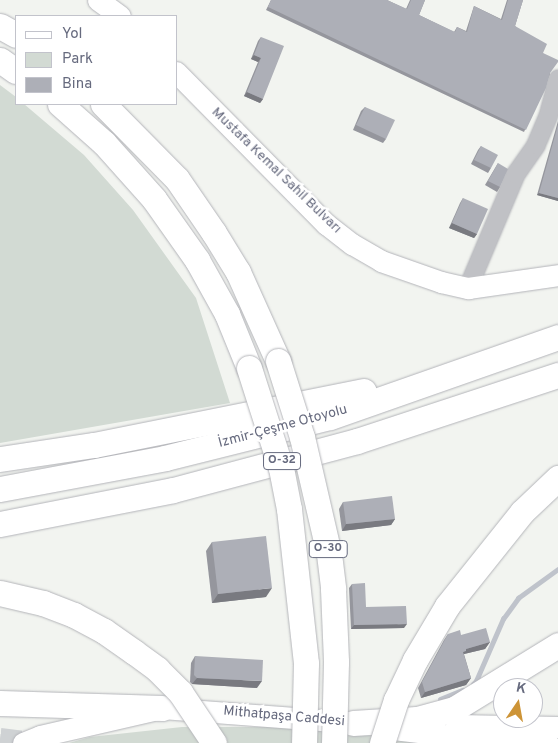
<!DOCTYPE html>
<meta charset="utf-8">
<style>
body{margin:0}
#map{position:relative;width:558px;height:743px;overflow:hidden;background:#f2f4f0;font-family:Overpass,sans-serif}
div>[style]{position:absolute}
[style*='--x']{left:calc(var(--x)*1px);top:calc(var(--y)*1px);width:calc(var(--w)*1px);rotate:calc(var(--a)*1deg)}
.green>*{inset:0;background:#d2dad3}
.stream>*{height:4.5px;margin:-2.25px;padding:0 2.25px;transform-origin:2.25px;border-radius:2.25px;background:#bfc3cb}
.major-tunnel>*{height:21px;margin-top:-10.5px;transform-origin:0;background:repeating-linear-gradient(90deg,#cfd2d4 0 21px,transparent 0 32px)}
.roads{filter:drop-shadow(0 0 1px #b3b4b9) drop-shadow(0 0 1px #b3b4b9)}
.minor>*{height:18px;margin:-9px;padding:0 9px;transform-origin:9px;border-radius:9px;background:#c0c1c5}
.major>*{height:21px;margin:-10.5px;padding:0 10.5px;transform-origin:10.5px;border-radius:10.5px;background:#fff}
.highway>*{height:25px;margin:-12.5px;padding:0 12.5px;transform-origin:12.5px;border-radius:12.5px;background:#fff}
.bridges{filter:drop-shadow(0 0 1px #b4b5b9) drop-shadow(0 0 1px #b4b5b9)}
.highway-bridge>*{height:25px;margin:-12.5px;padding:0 12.5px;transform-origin:12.5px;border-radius:12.5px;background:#fff}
.wall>*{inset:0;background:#95969d}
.shaded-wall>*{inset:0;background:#797a80}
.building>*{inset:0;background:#adafb7}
span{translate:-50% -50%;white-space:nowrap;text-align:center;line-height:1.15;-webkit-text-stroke:5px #fff;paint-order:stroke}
.shield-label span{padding:1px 4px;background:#fff;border:1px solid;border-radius:4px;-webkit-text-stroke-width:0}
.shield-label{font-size:12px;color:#666a7e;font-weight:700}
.street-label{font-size:14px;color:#666a7e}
.legend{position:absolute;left:15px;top:15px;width:162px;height:90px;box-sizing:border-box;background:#fff;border:1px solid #c2c3cb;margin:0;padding:6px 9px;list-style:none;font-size:15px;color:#666a7e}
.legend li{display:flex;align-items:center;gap:10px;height:25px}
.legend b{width:25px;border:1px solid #c2c3cb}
.north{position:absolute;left:493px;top:678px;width:50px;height:50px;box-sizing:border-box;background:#fff;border:1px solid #c2c3cb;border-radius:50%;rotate:12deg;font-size:14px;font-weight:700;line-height:20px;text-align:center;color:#666a7e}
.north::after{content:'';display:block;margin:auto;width:18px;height:22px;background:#cd9437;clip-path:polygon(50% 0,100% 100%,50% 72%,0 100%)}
</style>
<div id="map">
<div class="green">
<i style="clip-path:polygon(0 85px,16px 97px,16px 104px,24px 104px,84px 155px,133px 210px,196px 298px,230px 403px,0 443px)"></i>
<i style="clip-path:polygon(182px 727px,282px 727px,450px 743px,69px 743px,90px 737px)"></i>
</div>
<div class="stream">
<i style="--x:473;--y:684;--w:4;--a:-45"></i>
<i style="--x:476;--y:681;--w:68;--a:-66.5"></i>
<i style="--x:503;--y:619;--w:26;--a:-54"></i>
<i style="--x:518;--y:598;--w:49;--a:-35.9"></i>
<i style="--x:440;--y:699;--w:24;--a:-22"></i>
</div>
<div class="major-tunnel">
<i style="--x:0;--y:738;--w:40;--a:7.1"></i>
</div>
<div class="roads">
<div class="minor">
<i style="--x:468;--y:288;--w:124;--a:-67.2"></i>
<i style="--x:516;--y:174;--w:35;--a:-55"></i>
<i style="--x:536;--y:145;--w:30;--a:-67"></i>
<i style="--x:548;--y:117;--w:39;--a:-75"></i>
</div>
<div class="major">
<i style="--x:98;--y:0;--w:27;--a:36"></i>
<i style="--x:176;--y:72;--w:214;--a:45.4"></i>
<i style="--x:326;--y:224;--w:33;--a:38"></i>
<i style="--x:352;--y:244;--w:34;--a:30"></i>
<i style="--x:381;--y:261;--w:64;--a:19.3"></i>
<i style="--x:441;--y:282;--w:28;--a:13"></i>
<i style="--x:468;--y:288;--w:91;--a:-8.2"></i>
<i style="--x:456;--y:725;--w:102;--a:1.1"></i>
<i style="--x:385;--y:728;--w:119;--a:6.8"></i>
<i style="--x:503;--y:742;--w:45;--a:1.3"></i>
<i style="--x:23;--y:743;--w:18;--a:-22"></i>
<i style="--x:40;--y:736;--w:125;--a:-12.9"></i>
<i style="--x:162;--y:708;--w:189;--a:4.3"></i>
</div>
<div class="highway">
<i style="--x:0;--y:26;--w:18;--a:29"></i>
<i style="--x:0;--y:60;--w:19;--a:35"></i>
<i style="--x:60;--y:104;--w:59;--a:41.6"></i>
<i style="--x:104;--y:143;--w:75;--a:48.2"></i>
<i style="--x:154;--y:199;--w:75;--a:54.8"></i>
<i style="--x:197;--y:260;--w:62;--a:60.9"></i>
<i style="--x:227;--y:314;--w:58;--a:67.8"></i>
<i style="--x:103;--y:104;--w:105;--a:45.4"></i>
<i style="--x:177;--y:179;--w:65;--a:55.6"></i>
<i style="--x:214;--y:233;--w:46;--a:58.4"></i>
<i style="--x:238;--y:272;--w:98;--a:65.8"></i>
<i style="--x:0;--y:459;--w:95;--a:-8.5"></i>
<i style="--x:94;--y:445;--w:275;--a:-11.3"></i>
<i style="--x:0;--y:489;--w:168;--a:-10.6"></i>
<i style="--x:165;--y:458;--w:170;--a:-14"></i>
<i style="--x:330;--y:417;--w:242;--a:-19.3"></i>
<i style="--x:0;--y:524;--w:176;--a:-11.1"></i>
<i style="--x:173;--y:490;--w:190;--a:-14.9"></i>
<i style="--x:357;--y:441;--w:212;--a:-18.2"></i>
<i style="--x:0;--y:703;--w:162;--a:1.8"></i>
<i style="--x:353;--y:723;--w:64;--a:-3.6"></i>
<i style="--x:417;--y:719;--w:38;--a:-15"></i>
<i style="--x:454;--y:709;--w:122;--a:-31.6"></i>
</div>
</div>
<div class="bridges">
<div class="highway-bridge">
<i style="--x:278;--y:361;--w:80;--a:72.5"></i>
<i style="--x:302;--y:437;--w:120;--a:77"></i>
<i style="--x:329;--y:554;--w:35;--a:83"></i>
<i style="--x:333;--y:589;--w:73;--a:87.6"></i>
<i style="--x:336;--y:662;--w:81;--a:91.4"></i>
<i style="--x:249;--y:368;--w:105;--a:72.3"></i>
<i style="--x:281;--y:468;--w:42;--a:79"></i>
<i style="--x:289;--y:509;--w:155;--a:83.7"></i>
<i style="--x:306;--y:663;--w:80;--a:91.4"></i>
<i style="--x:0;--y:593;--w:44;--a:13.1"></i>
<i style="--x:43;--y:603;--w:33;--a:21"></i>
<i style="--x:74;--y:615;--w:34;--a:28"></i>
<i style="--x:104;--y:631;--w:37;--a:35"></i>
<i style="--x:134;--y:652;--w:29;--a:36"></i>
<i style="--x:157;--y:669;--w:33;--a:45"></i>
<i style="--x:180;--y:692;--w:61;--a:56.3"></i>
<i style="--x:382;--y:743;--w:45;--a:-72"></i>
<i style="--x:396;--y:700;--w:44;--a:-64.6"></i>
<i style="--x:415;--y:660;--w:63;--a:-59.3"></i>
<i style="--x:447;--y:606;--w:120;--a:-51.4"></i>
<i style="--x:522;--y:512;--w:50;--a:-43.4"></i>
</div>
</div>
<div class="wall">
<i style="clip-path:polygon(271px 0,387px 0,406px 9px,410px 0,425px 0,419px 15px,454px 32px,457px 27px,466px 31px,473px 9px,474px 6px,501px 19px,507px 0,523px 0,515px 26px,543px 53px,550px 74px,524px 132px,266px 10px)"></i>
<i style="clip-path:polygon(261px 37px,263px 99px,260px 103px,244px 96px,258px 62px,251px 59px,258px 41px)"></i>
<i style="clip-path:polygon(365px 107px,386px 139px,383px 143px,353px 130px,361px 111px)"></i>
<i style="clip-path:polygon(558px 121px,558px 201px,537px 195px)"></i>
<i style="clip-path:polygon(481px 146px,491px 168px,488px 173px,471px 164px,478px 150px)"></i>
<i style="clip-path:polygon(498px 163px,500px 187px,497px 192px,485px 185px)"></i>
<i style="clip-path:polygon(463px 198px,477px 234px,474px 238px,449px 228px,460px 203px)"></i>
<i style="clip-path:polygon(343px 502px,395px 519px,391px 525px,342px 531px,339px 509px)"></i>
<i style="clip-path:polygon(212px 542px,266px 597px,212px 603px,206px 551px)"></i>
<i style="clip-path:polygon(352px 584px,366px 607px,404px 628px,351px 629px,349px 588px)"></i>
<i style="clip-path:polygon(448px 634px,461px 635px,490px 642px,485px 649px,464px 654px,471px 678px,466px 685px,421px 698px,418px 688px,444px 640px)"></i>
<i style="clip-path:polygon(195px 656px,257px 688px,192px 684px,190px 682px,191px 663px)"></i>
</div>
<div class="shaded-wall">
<i style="clip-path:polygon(254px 55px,261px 58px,258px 62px,251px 59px)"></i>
<i style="clip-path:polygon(247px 92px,263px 99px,260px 103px,244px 96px)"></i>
<i style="clip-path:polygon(539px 193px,558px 198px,558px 201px,537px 195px)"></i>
<i style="clip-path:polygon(452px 223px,477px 234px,474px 238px,449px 228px)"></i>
<i style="clip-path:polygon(395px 519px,391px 525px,342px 531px,346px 524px)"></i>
<i style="clip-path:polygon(272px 588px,266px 597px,212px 603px,218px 594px)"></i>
<i style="clip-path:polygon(407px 624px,404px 628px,351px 629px,354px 625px)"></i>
<i style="clip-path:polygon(490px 642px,485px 649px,464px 654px,458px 658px,466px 649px)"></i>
<i style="clip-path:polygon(197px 678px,262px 681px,257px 688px,192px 684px)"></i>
<i style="clip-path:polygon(471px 678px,466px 685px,421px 698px,425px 692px)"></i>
</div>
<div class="building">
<i style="clip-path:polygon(271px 0,387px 0,407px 9px,411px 0,425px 0,419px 15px,455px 32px,457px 27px,467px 32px,474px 6px,502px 20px,508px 0,523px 0,515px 26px,547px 44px,543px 53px,558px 60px,558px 62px,550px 73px,546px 88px,526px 130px,268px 7px)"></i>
<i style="clip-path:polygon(261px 37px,284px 46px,263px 99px,247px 92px,261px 58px,254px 55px)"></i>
<i style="clip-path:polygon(365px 107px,395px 120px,386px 139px,356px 125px)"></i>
<i style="clip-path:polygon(558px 125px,558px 198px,539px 193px)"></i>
<i style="clip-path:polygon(481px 146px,498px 155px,491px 168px,474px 160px)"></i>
<i style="clip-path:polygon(498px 163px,508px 169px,500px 187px,488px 181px)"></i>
<i style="clip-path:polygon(463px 198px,488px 209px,477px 234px,452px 223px)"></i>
<i style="clip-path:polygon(392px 496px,395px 519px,346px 524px,343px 502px)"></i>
<i style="clip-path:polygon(266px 536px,272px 588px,218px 594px,212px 542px)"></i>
<i style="clip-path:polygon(365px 583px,366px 607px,406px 606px,407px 624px,354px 625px,352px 584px)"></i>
<i style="clip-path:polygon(486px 628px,490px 642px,466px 649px,466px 651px,463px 652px,471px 678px,425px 692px,422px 682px,448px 634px,460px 630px,461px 635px)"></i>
<i style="clip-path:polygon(195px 656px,263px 660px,262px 681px,197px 678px,194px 675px)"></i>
</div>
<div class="shield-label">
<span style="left:282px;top:461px">O-32</span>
<span style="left:328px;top:549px">O-30</span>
</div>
<div class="street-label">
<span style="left:276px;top:171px;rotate:44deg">Mustafa Kemal Sahil Bulvarı</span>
<span style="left:283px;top:427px;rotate:-15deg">İzmir-Çeşme Otoyolu</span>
<span style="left:284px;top:717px;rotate:5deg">Mithatpaşa Caddesi</span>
</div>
<ul class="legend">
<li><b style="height:6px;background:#fff"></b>Yol</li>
<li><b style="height:14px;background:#d2dad3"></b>Park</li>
<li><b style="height:14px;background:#adafb7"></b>Bina</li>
</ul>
<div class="north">K</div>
</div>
